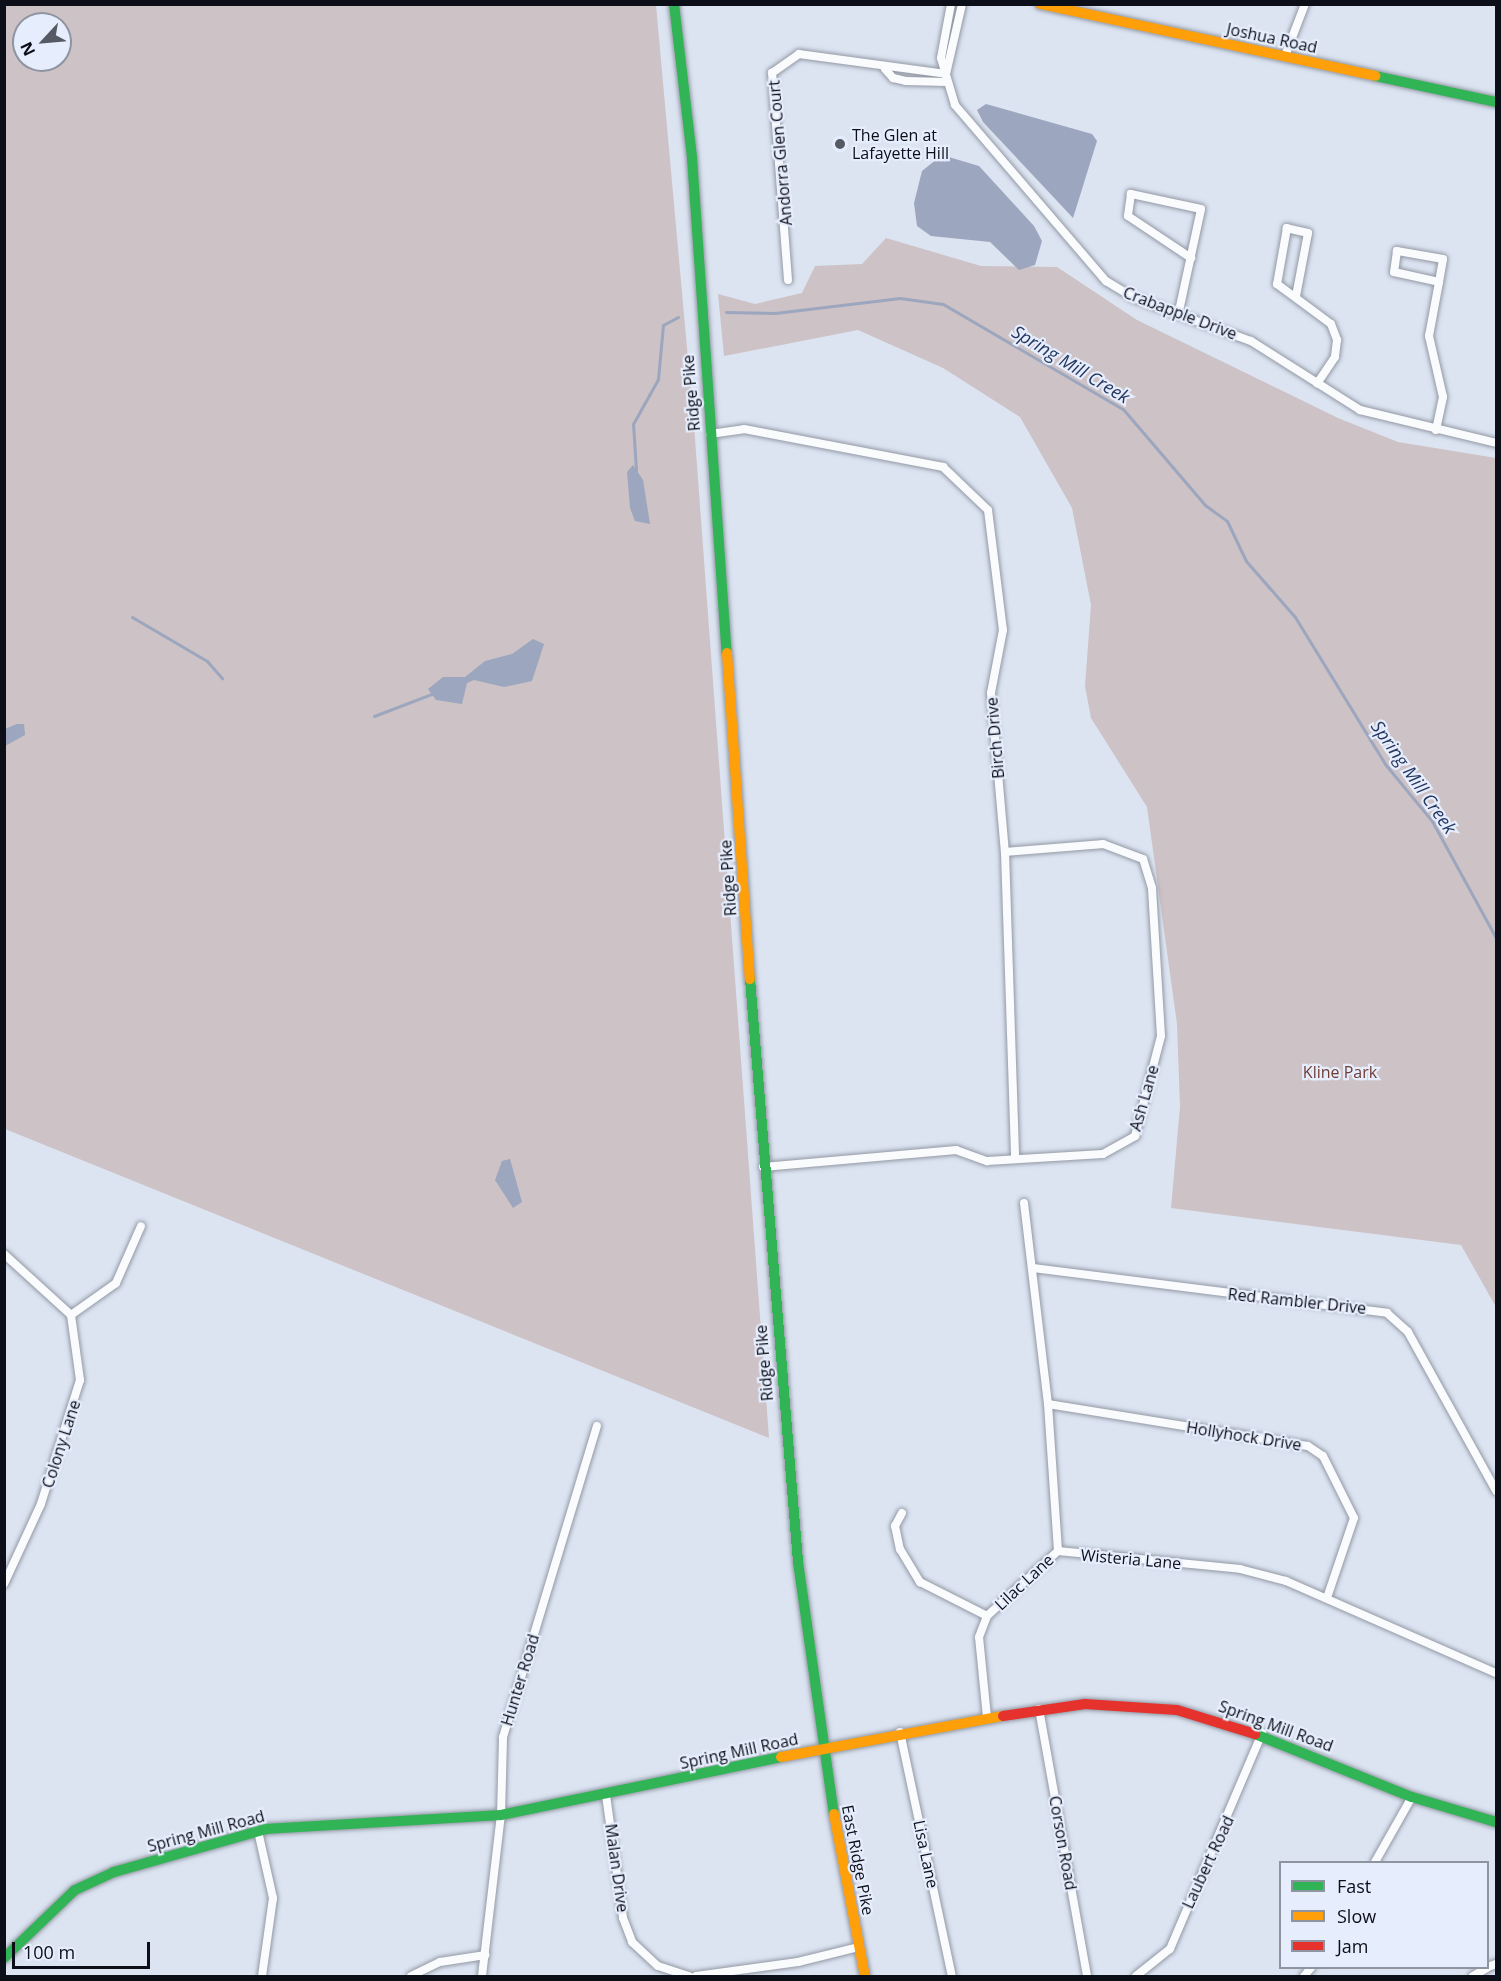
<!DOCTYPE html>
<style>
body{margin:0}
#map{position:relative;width:1501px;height:1981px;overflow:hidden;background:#dce4f2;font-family:"Open Sans",sans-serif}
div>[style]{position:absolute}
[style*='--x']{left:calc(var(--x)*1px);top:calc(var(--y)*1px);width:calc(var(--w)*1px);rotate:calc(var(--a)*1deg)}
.green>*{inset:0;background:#cdc2c5}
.water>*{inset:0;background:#9ca6be}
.stream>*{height:3px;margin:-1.5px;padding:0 1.5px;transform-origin:1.5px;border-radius:1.5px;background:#9ca6be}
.roads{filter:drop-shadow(0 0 2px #9399a4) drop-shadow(0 0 2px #9399a4)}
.street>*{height:8px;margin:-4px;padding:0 4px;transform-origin:4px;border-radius:4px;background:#fafbfd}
.fast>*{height:10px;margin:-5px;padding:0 5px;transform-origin:5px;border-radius:5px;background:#30b455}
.slow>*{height:10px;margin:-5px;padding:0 5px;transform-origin:5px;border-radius:5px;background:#ff9f0a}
.jam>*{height:10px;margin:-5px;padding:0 5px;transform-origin:5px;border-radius:5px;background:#e5322d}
.dots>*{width:16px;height:16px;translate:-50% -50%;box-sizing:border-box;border:3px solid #e6edfd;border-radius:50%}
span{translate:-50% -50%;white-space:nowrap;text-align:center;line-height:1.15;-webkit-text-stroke:4.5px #e6edfd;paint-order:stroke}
.street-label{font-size:16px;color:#0c0f18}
.poi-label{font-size:16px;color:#0c0f18}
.left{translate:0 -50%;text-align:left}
.park-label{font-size:16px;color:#703d32}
.water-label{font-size:18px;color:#26375f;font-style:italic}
.frame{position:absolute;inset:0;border:6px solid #0c0f18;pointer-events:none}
.legend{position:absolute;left:1279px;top:1861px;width:210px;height:108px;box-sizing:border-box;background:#e6edfd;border:2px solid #8f94a1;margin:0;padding:8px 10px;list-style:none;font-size:18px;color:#0c0f18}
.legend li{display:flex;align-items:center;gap:12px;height:30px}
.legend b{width:30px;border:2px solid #8f94a1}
.north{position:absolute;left:12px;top:12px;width:60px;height:60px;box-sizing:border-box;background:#e6edfd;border:2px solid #8f94a1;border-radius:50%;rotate:244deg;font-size:16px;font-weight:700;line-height:24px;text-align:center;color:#0c0f18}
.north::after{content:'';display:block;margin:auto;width:21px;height:27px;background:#555a64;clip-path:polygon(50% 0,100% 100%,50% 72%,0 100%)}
.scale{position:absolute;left:12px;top:1942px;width:138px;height:27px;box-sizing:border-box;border:3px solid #0c0f18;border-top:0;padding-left:8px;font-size:18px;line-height:21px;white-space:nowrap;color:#0c0f18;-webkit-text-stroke:4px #e6edfd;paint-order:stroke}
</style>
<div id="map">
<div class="green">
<i style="clip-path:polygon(evenodd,4px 5px,656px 5px,694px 425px,769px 1438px,5px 1129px,4px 5px,24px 24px,60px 24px,60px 60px,24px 60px,24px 24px)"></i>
<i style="clip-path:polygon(886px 238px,981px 266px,1057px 267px,1137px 320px,1338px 418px,1398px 442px,1496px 458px,1496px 1307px,1461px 1245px,1171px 1208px,1180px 1107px,1177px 1024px,1147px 807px,1091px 718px,1085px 686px,1091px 605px,1072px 508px,1020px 417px,943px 368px,858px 330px,724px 356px,718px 294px,755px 304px,802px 293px,815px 266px,862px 264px)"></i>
</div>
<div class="water">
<i style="clip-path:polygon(986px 104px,1092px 134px,1097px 141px,1073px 218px,983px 122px,977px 110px)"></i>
<i style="clip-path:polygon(942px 155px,979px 166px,1034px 226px,1042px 241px,1035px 265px,1019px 270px,990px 242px,931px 236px,917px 226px,914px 203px,922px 171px)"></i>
<i style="clip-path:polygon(633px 465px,643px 480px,650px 524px,635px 521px,630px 508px,627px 472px)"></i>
<i style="clip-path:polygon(533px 639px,544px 644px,532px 681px,504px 687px,474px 680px,467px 683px,462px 704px,436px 700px,428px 689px,443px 677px,465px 677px,485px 661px,512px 654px)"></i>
<i style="clip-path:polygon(17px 724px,24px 724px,25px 735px,5px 746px,5px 729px)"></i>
<i style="clip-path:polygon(510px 1159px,522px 1202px,513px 1208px,495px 1180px,502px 1161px)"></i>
</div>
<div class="stream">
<i style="--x:726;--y:312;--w:49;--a:1.2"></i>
<i style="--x:775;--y:313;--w:126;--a:-6.8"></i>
<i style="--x:900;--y:298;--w:43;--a:7.9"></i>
<i style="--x:943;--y:304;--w:208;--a:30.3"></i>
<i style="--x:1123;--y:409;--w:126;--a:49.5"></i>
<i style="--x:1205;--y:505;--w:27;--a:36"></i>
<i style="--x:1227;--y:521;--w:44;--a:64.6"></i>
<i style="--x:1246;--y:561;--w:74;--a:48.8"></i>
<i style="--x:1295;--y:617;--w:172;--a:58.5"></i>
<i style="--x:1385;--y:764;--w:74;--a:50.5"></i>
<i style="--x:1432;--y:821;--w:133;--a:61.3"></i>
<i style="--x:636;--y:470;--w:46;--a:-93.7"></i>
<i style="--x:633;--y:424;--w:51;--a:-60.9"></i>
<i style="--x:658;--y:379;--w:54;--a:-84.7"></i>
<i style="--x:663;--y:325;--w:17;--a:-28"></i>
<i style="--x:132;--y:617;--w:87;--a:30.4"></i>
<i style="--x:207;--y:661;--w:23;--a:49"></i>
<i style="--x:374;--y:716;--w:64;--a:-21"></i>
</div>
<div class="roads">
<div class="street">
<i style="--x:951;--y:4;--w:55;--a:100.5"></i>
<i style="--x:941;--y:58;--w:49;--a:73.4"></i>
<i style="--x:955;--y:105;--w:232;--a:49.4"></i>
<i style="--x:1106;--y:281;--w:33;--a:31"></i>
<i style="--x:1134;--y:298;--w:125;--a:20.2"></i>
<i style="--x:1251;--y:341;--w:129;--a:32.3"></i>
<i style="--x:1360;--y:410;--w:140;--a:13.6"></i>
<i style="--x:1285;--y:56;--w:56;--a:-69"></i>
<i style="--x:885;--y:69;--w:12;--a:48"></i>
<i style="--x:893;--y:78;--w:13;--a:13"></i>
<i style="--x:906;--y:81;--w:41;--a:1.4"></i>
<i style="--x:946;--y:74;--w:72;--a:-77.1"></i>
<i style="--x:788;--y:280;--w:208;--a:-94.4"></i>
<i style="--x:772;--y:73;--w:33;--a:-35"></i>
<i style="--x:799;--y:54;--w:148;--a:7.7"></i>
<i style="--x:1296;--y:296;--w:64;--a:-79.2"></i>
<i style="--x:1308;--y:233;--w:22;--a:-167"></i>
<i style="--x:1287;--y:228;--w:57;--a:100.1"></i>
<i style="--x:1277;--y:284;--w:67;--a:36.5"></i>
<i style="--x:1331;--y:324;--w:17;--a:69"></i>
<i style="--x:1337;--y:340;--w:17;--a:97"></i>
<i style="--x:1335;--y:357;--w:32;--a:124"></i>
<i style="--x:1179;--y:311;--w:104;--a:-77.8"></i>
<i style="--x:1201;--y:209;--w:72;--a:-167.9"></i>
<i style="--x:1131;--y:194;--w:22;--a:98"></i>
<i style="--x:1128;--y:216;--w:76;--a:33.7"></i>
<i style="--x:1436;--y:430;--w:34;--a:-78"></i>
<i style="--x:1443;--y:397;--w:63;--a:-102.9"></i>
<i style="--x:1429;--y:336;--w:55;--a:-79.5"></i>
<i style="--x:1439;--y:282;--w:23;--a:-80"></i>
<i style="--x:1443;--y:259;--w:47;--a:-170.1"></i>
<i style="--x:1397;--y:251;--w:21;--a:98"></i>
<i style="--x:1394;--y:272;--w:46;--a:12.5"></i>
<i style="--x:710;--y:434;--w:34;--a:-8"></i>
<i style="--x:744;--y:429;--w:203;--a:10.8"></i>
<i style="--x:943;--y:467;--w:62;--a:43.7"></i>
<i style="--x:988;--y:510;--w:121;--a:82.9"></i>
<i style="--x:1003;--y:630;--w:64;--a:100.8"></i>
<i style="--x:991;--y:693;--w:160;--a:85"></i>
<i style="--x:1005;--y:852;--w:307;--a:88.1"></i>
<i style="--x:763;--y:1167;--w:194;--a:-5"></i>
<i style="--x:956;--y:1150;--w:33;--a:20"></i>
<i style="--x:987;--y:1161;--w:116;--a:-3.5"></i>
<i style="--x:1103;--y:1154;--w:37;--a:-29"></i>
<i style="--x:1135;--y:1136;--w:103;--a:-75.4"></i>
<i style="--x:1161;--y:1036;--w:148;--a:-93.5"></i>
<i style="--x:1152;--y:888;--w:30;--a:-107"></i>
<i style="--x:1143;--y:859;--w:43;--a:-159.4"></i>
<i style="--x:1103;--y:844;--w:98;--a:175.3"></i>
<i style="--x:1024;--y:1203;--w:202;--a:83.2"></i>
<i style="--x:1048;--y:1404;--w:147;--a:86.1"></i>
<i style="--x:4;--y:1254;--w:91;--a:42.3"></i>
<i style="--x:71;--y:1315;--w:66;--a:82.1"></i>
<i style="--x:80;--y:1380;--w:130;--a:107.5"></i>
<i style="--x:41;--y:1504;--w:88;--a:114.8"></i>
<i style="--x:1033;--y:1268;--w:357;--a:7.2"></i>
<i style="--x:1387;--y:1313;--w:28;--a:42"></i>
<i style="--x:1408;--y:1332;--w:182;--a:61"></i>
<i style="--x:71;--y:1315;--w:55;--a:-35.4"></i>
<i style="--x:116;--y:1283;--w:62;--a:-66.3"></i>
<i style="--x:1048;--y:1404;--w:263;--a:9.2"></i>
<i style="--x:1308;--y:1446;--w:18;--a:34"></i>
<i style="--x:1323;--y:1456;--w:69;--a:63.4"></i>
<i style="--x:1354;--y:1518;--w:81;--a:108.7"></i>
<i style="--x:902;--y:1513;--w:15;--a:118"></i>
<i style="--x:895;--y:1526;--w:24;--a:78"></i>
<i style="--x:900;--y:1549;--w:39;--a:59"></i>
<i style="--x:920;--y:1582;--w:75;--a:26.9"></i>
<i style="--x:1058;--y:1551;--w:183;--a:5.6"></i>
<i style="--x:1240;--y:1569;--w:48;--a:14.6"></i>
<i style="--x:1286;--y:1581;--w:229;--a:23.7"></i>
<i style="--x:1039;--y:1709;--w:271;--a:79.8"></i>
<i style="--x:987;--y:1717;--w:80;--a:-95.7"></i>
<i style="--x:979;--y:1637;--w:22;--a:-69"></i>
<i style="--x:987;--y:1616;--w:96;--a:-42.5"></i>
<i style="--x:900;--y:1732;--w:249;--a:78"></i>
<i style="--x:606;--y:1795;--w:124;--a:82.1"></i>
<i style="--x:623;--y:1918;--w:26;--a:69"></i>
<i style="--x:632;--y:1942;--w:35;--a:43"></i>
<i style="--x:658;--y:1966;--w:33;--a:18"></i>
<i style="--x:258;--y:1831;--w:69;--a:77.4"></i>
<i style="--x:273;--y:1898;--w:79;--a:98"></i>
<i style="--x:1375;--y:1862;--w:75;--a:-60.4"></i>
<i style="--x:1488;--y:1967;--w:9;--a:-21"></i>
<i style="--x:411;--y:1976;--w:32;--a:-26"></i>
<i style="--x:440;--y:1962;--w:46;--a:-8.8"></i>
<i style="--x:482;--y:1976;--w:162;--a:-83.3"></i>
<i style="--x:501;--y:1815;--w:78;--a:-88.5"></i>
<i style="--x:503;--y:1737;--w:325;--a:-73.2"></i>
<i style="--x:696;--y:1976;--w:103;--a:-7.8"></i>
<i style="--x:798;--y:1962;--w:63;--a:-13.8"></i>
<i style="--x:1136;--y:1976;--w:43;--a:-38.5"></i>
<i style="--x:1170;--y:1949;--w:235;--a:-66.9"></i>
<i style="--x:1304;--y:1976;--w:11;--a:-49"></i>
<i style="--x:1473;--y:1976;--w:16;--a:-30"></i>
</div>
<div class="fast">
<i style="--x:674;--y:4;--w:155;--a:83.3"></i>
<i style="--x:692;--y:158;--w:496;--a:86"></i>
<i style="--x:1375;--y:76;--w:124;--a:12.1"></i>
<i style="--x:750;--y:979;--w:585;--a:85.29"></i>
<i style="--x:798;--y:1562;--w:255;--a:81.9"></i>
<i style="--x:1255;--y:1734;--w:169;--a:21.9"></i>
<i style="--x:1412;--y:1797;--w:88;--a:16.6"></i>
<i style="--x:4;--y:1958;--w:98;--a:-43.8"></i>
<i style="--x:75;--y:1890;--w:43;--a:-24.8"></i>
<i style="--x:114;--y:1872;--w:158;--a:-15.8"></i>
<i style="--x:266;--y:1829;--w:235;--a:-3.4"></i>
<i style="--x:501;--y:1815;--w:286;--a:-11.7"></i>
</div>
<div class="slow">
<i style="--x:1040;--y:4;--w:343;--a:12.1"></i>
<i style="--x:727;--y:653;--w:327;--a:86"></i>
<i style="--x:781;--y:1757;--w:226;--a:-10.5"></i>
<i style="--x:834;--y:1814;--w:165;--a:79.2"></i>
</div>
<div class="jam">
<i style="--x:1003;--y:1716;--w:83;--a:-8.3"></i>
<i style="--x:1085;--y:1704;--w:92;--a:3.7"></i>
<i style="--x:1177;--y:1710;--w:82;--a:17.1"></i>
</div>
</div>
<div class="dots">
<i style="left:840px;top:144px;background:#555a64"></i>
</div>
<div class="street-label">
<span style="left:1272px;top:38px;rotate:12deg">Joshua Road</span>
<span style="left:780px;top:153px;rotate:-95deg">Andorra Glen Court</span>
<span style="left:1180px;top:313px;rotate:21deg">Crabapple Drive</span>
<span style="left:691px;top:393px;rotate:-95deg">Ridge Pike</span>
<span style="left:995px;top:738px;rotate:-95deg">Birch Drive</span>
<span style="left:728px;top:878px;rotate:-94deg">Ridge Pike</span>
<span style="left:1144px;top:1098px;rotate:-74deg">Ash Lane</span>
<span style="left:1297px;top:1301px;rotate:6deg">Red Rambler Drive</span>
<span style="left:764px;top:1363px;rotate:-95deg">Ridge Pike</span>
<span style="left:1244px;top:1436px;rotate:9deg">Hollyhock Drive</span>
<span style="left:61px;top:1444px;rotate:-72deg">Colony Lane</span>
<span style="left:1131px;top:1559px;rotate:5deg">Wisteria Lane</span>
<span style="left:1024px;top:1582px;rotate:-43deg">Lilac Lane</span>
<span style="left:520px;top:1680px;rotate:-73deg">Hunter Road</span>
<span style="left:1276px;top:1726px;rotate:20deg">Spring Mill Road</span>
<span style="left:739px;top:1751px;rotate:-12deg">Spring Mill Road</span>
<span style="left:206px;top:1831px;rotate:-15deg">Spring Mill Road</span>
<span style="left:1063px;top:1843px;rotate:80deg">Corson Road</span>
<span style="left:926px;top:1854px;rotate:78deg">Lisa Lane</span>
<span style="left:858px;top:1860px;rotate:79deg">East Ridge Pike</span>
<span style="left:1208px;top:1862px;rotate:-65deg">Laubert Road</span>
<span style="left:617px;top:1868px;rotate:82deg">Malan Drive</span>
</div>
<div class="poi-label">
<span class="left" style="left:852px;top:144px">The Glen at<br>Lafayette Hill</span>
</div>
<div class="park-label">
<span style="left:1340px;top:1072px">Kline Park</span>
</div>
<div class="water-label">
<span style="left:1071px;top:364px;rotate:31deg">Spring Mill Creek</span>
<span style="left:1414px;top:777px;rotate:55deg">Spring Mill Creek</span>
</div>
<div class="frame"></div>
<ul class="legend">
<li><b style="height:8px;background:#30b455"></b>Fast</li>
<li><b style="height:8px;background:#ff9f0a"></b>Slow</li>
<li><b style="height:8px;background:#e5322d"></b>Jam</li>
</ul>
<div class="north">N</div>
<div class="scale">100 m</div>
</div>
